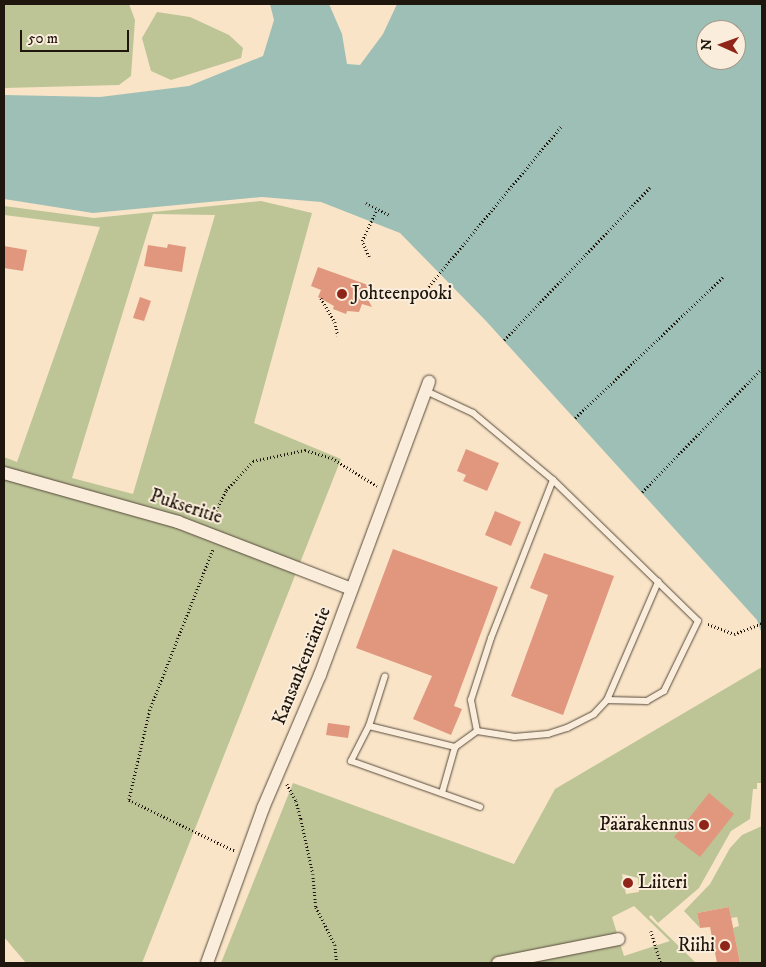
<!DOCTYPE html>
<meta charset="utf-8">
<style>
body{margin:0}
#map{position:relative;width:766px;height:967px;overflow:hidden;background:#f9e4c7;font-family:"IM FELL DW Pica",serif}
div>[style]{position:absolute}
[style*='--x']{left:calc(var(--x)*1px);top:calc(var(--y)*1px);width:calc(var(--w)*1px);rotate:calc(var(--a)*1deg)}
.green>*{inset:0;background:#bdc496}
.water>*{inset:0;background:#9ebfb6}
.building>*{inset:0;background:#e1977e}
.path>*{height:2.5px;margin-top:-1.25px;transform-origin:0;background:repeating-linear-gradient(90deg,#1f170e 0 1px,transparent 0 3.5px)}
.roads{filter:drop-shadow(0 0 1px #564a3c) drop-shadow(0 0 1px #564a3c)}
.service>*{height:6px;margin:-3px;padding:0 3px;transform-origin:3px;border-radius:3px;background:#fbeddb}
.minor>*{height:12px;margin:-6px;padding:0 6px;transform-origin:6px;border-radius:6px;background:#fbeddb}
.dots>*{width:14px;height:14px;translate:-50% -50%;box-sizing:border-box;border:2px solid #fbeddb;border-radius:50%}
span{translate:-50% -50%;white-space:nowrap;text-align:center;line-height:1.15;-webkit-text-stroke:4px #fbeddb;paint-order:stroke}
.poi-label{font-size:19px;color:#1f170e}
.left{translate:0 -50%;text-align:left}
.right{translate:-100% -50%;text-align:right}
.street-label{font-size:19px;color:#1f170e}
.frame{position:absolute;inset:0;border:5px solid #1f170e;pointer-events:none}
.north{position:absolute;left:696px;top:20px;width:50px;height:50px;box-sizing:border-box;background:#fbeddb;border:1px solid #a39789;border-radius:50%;rotate:272deg;font-size:14px;font-weight:700;line-height:20px;text-align:center;color:#1f170e}
.north::after{content:'';display:block;margin:auto;width:18px;height:22px;background:#8f2418;clip-path:polygon(50% 0,100% 100%,50% 72%,0 100%)}
.scale{position:absolute;left:20px;top:30px;width:109px;height:22px;box-sizing:border-box;border:2px solid #1f170e;border-top:0;padding-left:6px;font-size:15px;line-height:18px;white-space:nowrap;color:#1f170e;-webkit-text-stroke:4px #fbeddb;paint-order:stroke}
</style>
<div id="map">
<div class="green">
<i style="clip-path:polygon(4px 4px,129px 4px,135px 20px,131px 76px,119px 85px,4px 88px)"></i>
<i style="clip-path:polygon(157px 12px,190px 17px,229px 35px,243px 48px,241px 58px,171px 80px,151px 71px,142px 38px)"></i>
<i style="clip-path:polygon(evenodd,261px 201px,312px 213px,254px 423px,341px 459px,142px 963px,26px 963px,4px 937px,4px 457px,17px 462px,100px 227px,4px 215px,4px 206px,94px 218px,261px 201px,153px 214px,215px 215px,133px 494px,72px 478px,153px 214px)"></i>
<i style="clip-path:polygon(evenodd,762px 667px,762px 783px,757px 783px,757px 789px,753px 789px,750px 819px,731px 831px,699px 888px,658px 923px,651px 915px,649px 917px,696px 963px,221px 963px,293px 783px,514px 864px,555px 789px,762px 667px,622px 874px,638px 878px,639px 892px,626px 894px,622px 874px,762px 667px,634px 906px,670px 941px,624px 956px,612px 917px,634px 906px)"></i>
<i style="clip-path:polygon(762px 826px,762px 963px,740px 963px,733px 928px,739px 926px,737px 917px,731px 918px,729px 907px,697px 913px,700px 928px,684px 911px,710px 884px,730px 848px,742px 835px)"></i>
</div>
<div class="water">
<i style="clip-path:polygon(evenodd,270px 4px,329px 4px,342px 34px,347px 64px,360px 65px,383px 34px,397px 4px,762px 4px,762px 634px,757px 620px,487px 322px,400px 233px,321px 202px,262px 197px,93px 213px,4px 199px,4px 95px,100px 97px,189px 86px,263px 56px,274px 20px,270px 4px,706px 30px,736px 30px,736px 60px,706px 60px,706px 30px)"></i>
</div>
<div class="building">
<i style="clip-path:polygon(168px 244px,186px 247px,182px 272px,144px 266px,148px 245px,167px 248px)"></i>
<i style="clip-path:polygon(4px 246px,27px 250px,23px 271px,4px 268px)"></i>
<i style="clip-path:polygon(318px 267px,368px 285px,365px 294px,372px 307px,362px 304px,359px 312px,347px 311px,346px 314px,333px 309px,334px 306px,318px 297px,321px 290px,311px 286px)"></i>
<i style="clip-path:polygon(140px 297px,151px 301px,144px 321px,133px 318px)"></i>
<i style="clip-path:polygon(466px 449px,499px 463px,487px 491px,463px 481px,466px 475px,457px 471px)"></i>
<i style="clip-path:polygon(495px 511px,521px 522px,511px 546px,485px 535px)"></i>
<i style="clip-path:polygon(393px 549px,498px 587px,454px 706px,462px 709px,451px 735px,413px 719px,432px 676px,356px 648px)"></i>
<i style="clip-path:polygon(544px 553px,614px 576px,563px 715px,511px 696px,548px 595px,530px 588px)"></i>
<i style="clip-path:polygon(328px 723px,350px 726px,348px 738px,326px 735px)"></i>
<i style="clip-path:polygon(709px 793px,734px 814px,700px 857px,674px 837px)"></i>
<i style="clip-path:polygon(729px 907px,740px 963px,717px 963px,710px 927px,700px 928px,697px 913px)"></i>
</div>
<div class="path">
<i style="--x:366;--y:203;--w:27;--a:27"></i>
<i style="--x:369;--y:257;--w:17;--a:-114"></i>
<i style="--x:362;--y:241;--w:35;--a:-65"></i>
<i style="--x:321;--y:298;--w:28;--a:60"></i>
<i style="--x:335;--y:322;--w:14;--a:78"></i>
<i style="--x:409;--y:303;--w:19;--a:-36"></i>
<i style="--x:424;--y:292;--w:217;--a:-50.4"></i>
<i style="--x:504;--y:340;--w:211;--a:-46.3"></i>
<i style="--x:575;--y:418;--w:204;--a:-43.6"></i>
<i style="--x:642;--y:492;--w:173;--a:-45.9"></i>
<i style="--x:208;--y:519;--w:5;--a:-22"></i>
<i style="--x:213;--y:517;--w:30;--a:-64"></i>
<i style="--x:226;--y:490;--w:40;--a:-47"></i>
<i style="--x:253;--y:461;--w:53;--a:-11.9"></i>
<i style="--x:305;--y:450;--w:28;--a:17"></i>
<i style="--x:332;--y:458;--w:53;--a:31.9"></i>
<i style="--x:213;--y:550;--w:172;--a:111.5"></i>
<i style="--x:150;--y:710;--w:92;--a:103.1"></i>
<i style="--x:129;--y:800;--w:118;--a:25.7"></i>
<i style="--x:708;--y:624;--w:28;--a:21"></i>
<i style="--x:734;--y:634;--w:30;--a:-21"></i>
<i style="--x:287;--y:784;--w:19;--a:62"></i>
<i style="--x:296;--y:801;--w:19;--a:74"></i>
<i style="--x:301;--y:819;--w:56;--a:77.7"></i>
<i style="--x:313;--y:874;--w:33;--a:85"></i>
<i style="--x:316;--y:907;--w:42;--a:63.4"></i>
<i style="--x:335;--y:945;--w:18;--a:84"></i>
<i style="--x:651;--y:931;--w:34;--a:73"></i>
</div>
<div class="roads">
<div class="service">
<i style="--x:426;--y:391;--w:52;--a:25.1"></i>
<i style="--x:473;--y:413;--w:104;--a:39.9"></i>
<i style="--x:553;--y:480;--w:202;--a:44.2"></i>
<i style="--x:698;--y:621;--w:78;--a:115.9"></i>
<i style="--x:664;--y:691;--w:20;--a:150"></i>
<i style="--x:647;--y:701;--w:40;--a:-178.6"></i>
<i style="--x:369;--y:726;--w:52;--a:-72.3"></i>
<i style="--x:477;--y:731;--w:32;--a:-101"></i>
<i style="--x:471;--y:700;--w:65;--a:-72.1"></i>
<i style="--x:491;--y:638;--w:170;--a:-68.6"></i>
<i style="--x:442;--y:793;--w:48;--a:-74.2"></i>
<i style="--x:480;--y:807;--w:137;--a:-160.4"></i>
<i style="--x:351;--y:761;--w:39;--a:-63"></i>
<i style="--x:369;--y:726;--w:89;--a:13.7"></i>
<i style="--x:455;--y:747;--w:27;--a:-36"></i>
<i style="--x:477;--y:731;--w:37;--a:9"></i>
<i style="--x:514;--y:737;--w:34;--a:-5"></i>
<i style="--x:548;--y:734;--w:20;--a:-18"></i>
<i style="--x:567;--y:728;--w:30;--a:-27"></i>
<i style="--x:594;--y:714;--w:19;--a:-47"></i>
<i style="--x:607;--y:700;--w:129;--a:-66.6"></i>
</div>
<div class="minor">
<i style="--x:4;--y:473;--w:181;--a:15.7"></i>
<i style="--x:178;--y:522;--w:186;--a:21.1"></i>
<i style="--x:207;--y:963;--w:165;--a:-70.1"></i>
<i style="--x:263;--y:808;--w:145;--a:-66.8"></i>
<i style="--x:320;--y:675;--w:313;--a:-69.6"></i>
<i style="--x:498;--y:963;--w:123;--a:-11.2"></i>
</div>
</div>
<div class="dots">
<i style="left:342px;top:294px;background:#8f2418"></i>
<i style="left:704px;top:825px;background:#8f2418"></i>
<i style="left:628px;top:883px;background:#8f2418"></i>
<i style="left:725px;top:946px;background:#8f2418"></i>
</div>
<div class="poi-label">
<span class="left" style="left:352px;top:294px">Johteenpooki</span>
<span class="right" style="left:694px;top:825px">Päärakennus</span>
<span class="left" style="left:638px;top:883px">Liiteri</span>
<span class="right" style="left:715px;top:946px">Riihi</span>
</div>
<div class="street-label">
<span style="left:186px;top:507px;rotate:18deg">Pukseritie</span>
<span style="left:302px;top:666px;rotate:-68deg">Kansankentäntie</span>
</div>
<div class="frame"></div>
<div class="north">N</div>
<div class="scale">50 m</div>
</div>
